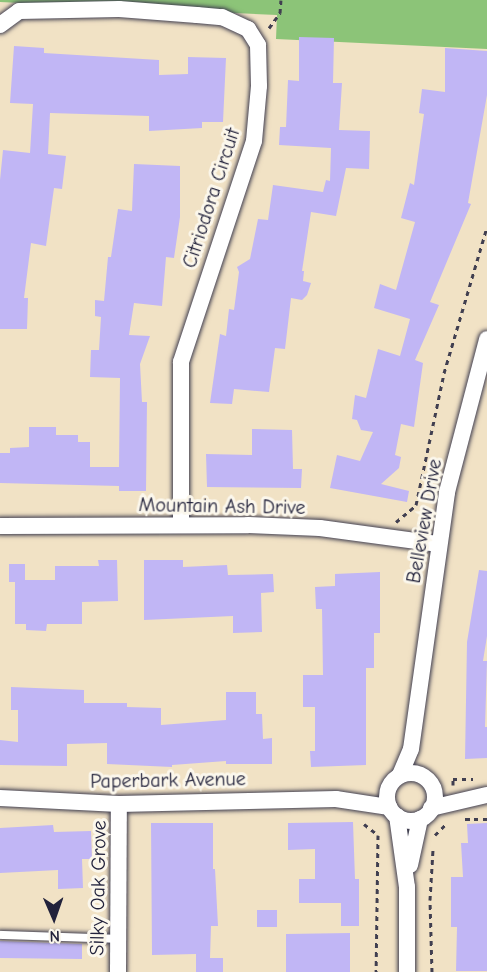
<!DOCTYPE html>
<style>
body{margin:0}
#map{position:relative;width:487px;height:972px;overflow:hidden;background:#f1e2c5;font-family:"Comic Neue",sans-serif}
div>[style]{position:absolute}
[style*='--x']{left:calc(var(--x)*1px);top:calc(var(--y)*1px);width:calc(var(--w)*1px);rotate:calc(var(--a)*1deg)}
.green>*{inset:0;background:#8cc478}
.building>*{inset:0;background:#c1b6f5}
.path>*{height:3px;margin-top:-1.5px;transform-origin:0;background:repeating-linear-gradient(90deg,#413f50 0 4.5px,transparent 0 9px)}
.roads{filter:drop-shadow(0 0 2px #413f50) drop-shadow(0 0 2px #413f50)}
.service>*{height:8px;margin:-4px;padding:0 4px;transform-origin:4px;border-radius:4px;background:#fff}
.minor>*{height:16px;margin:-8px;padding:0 8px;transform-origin:8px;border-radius:8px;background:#fff}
.minor>.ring{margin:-8px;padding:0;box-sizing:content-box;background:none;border:16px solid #fff;border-radius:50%}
span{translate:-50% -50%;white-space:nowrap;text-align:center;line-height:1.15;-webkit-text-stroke:6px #fbf7ec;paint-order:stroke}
.street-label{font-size:20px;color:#22223b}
.north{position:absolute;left:24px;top:888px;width:60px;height:60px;-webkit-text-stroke:4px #fbf7ec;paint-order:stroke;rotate:178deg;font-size:16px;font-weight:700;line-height:24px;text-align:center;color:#22223b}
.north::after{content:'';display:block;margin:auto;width:21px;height:27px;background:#22223b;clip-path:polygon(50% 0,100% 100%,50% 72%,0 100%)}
</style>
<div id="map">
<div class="green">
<i style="clip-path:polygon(0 0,487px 0,487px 49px,276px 39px,277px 15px,0 2px)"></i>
</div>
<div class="building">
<i style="clip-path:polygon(299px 37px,334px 38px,333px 83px,342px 83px,339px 130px,370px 131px,369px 169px,346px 168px,336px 216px,311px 212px,302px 271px,304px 271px,303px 281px,311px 283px,307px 295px,302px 300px,291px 298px,285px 349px,275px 348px,269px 392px,234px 389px,232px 404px,210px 403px,220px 334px,226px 336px,229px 309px,234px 310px,239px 272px,237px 267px,250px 259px,258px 219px,268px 220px,273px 185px,323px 192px,326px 180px,330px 181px,331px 148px,279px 145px,280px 127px,286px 127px,288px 80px,299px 81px)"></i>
<i style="clip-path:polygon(14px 46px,44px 48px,44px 53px,159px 60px,159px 75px,188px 74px,188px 57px,226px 58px,223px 122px,202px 122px,202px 128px,149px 131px,149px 116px,50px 113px,48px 154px,66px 156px,62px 189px,54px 188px,46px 246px,31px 243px,24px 298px,28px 298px,27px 329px,0 329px,0 180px,3px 150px,30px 153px,33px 104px,10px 103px)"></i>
<i style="clip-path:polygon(445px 48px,487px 51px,487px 95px,468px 203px,471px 204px,430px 302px,439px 305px,415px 360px,423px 363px,414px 427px,401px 424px,395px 455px,401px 457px,399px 468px,381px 484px,409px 491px,407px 502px,330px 488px,337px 455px,360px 461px,373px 432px,361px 430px,357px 420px,352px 419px,355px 395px,366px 398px,378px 349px,400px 356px,410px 319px,374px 308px,380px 284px,396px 290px,415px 222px,401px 218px,410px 183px,414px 185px,424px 114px,419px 113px,422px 89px,445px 92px)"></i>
<i style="clip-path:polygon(134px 164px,180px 166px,180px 217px,174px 258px,166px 257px,162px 306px,134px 303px,129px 335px,150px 336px,140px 364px,142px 402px,147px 402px,146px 491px,119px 491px,119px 486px,0 483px,0 453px,10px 453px,10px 448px,29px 447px,29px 427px,56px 427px,56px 435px,78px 435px,78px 442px,90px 442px,90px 467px,119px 467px,120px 378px,90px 377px,91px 350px,99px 350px,101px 317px,95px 316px,95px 300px,104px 301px,108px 257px,111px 257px,118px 209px,132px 211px)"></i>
<i style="clip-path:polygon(252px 429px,292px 430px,293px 469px,302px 469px,301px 488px,207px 487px,206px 454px,252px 455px)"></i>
<i style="clip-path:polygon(98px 560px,117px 560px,118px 601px,82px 602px,82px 624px,47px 624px,46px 631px,26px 630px,26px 624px,15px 624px,15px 582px,9px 582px,9px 564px,25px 564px,25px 580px,55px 580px,55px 566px,99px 566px)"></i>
<i style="clip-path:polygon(144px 560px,183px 560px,183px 567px,227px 565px,228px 575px,273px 574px,274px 592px,261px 593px,262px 632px,233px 633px,233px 616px,144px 620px)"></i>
<i style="clip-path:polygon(479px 570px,487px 571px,487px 636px,483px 661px,487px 661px,485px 727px,487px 727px,487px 758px,465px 759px,467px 642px)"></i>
<i style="clip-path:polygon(380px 572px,380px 633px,374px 633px,374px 668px,366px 668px,366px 765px,311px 767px,310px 751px,315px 751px,315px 707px,303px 707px,303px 675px,323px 675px,322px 609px,316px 609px,315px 587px,335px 586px,335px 574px)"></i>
<i style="clip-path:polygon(11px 687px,84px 690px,84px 703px,127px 703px,127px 707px,161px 708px,161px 725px,226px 720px,226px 692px,256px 692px,256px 714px,262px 714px,263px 739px,272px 738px,272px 764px,226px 764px,226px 761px,172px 765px,172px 767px,107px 764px,107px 743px,67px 744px,67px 766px,0 765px,0 740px,18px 742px,18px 710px,11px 710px)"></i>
<i style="clip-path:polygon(353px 822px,355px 879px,359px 879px,359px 926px,341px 926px,341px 903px,299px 903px,299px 879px,315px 879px,315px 849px,288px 850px,288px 823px)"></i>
<i style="clip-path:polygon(151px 823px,213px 823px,213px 869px,215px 869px,218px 926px,211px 926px,210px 958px,223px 958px,223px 972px,196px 972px,196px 954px,152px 955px)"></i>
<i style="clip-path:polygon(487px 823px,487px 971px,456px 971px,457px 927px,451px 927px,451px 877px,463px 877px,461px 843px,468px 843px,467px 824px)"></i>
<i style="clip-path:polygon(53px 825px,54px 832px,91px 831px,92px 859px,82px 859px,83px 888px,58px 889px,58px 870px,0 873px,0 828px)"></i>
<i style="clip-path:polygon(257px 910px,277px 910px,277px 927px,257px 927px)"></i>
<i style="clip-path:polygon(350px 933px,350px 972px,286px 972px,286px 934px)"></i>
<i style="clip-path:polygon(0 941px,82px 944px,82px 959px,0 958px)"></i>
</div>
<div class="path">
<i style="--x:269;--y:28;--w:19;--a:-54"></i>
<i style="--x:280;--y:13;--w:13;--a:-86"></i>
<i style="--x:153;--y:508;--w:8;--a:-40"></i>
<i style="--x:159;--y:503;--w:6;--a:-9"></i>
<i style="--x:396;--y:522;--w:26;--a:-40"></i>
<i style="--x:416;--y:505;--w:135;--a:-78"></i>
<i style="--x:444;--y:373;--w:152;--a:-73.6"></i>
<i style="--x:453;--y:785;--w:6;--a:-90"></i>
<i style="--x:453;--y:779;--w:20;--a:0"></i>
<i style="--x:465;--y:819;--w:22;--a:0"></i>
<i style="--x:364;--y:824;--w:18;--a:38"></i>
<i style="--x:378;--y:835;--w:137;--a:90.8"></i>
<i style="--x:435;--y:835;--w:17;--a:-45"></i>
<i style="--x:432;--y:972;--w:72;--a:-91.6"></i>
<i style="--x:430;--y:900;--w:50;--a:-86.6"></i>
</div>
<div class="roads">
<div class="service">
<i style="--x:0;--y:935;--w:118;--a:1.9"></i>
</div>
<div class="minor">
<i style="--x:0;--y:25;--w:24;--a:-36"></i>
<i style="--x:19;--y:11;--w:100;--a:-1.1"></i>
<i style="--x:119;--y:9;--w:78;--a:4.4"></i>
<i style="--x:197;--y:15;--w:25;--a:5"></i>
<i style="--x:222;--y:17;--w:29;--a:25"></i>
<i style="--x:248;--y:29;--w:19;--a:58"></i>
<i style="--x:258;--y:45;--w:41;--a:88.6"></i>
<i style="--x:259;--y:86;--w:55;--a:95.2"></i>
<i style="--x:254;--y:141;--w:233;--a:108.3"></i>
<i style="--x:181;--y:362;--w:163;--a:90"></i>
<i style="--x:0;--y:526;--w:248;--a:-0.2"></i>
<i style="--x:248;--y:525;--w:72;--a:2.4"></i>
<i style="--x:320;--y:528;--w:120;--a:7.7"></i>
<i class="ring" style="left:387px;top:773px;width:32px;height:32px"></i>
<i style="--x:400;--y:775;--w:28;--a:-67"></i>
<i style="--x:411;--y:749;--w:260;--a:-82"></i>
<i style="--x:447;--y:492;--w:158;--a:-75.3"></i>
<i style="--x:0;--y:798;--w:119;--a:2.9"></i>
<i style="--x:119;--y:804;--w:217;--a:-1.3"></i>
<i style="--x:336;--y:799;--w:54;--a:8.6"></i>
<i style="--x:431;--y:808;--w:57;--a:-13.1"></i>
<i style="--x:397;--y:816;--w:72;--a:82"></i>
<i style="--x:407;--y:887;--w:85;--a:90"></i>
<i style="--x:410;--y:865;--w:47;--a:-77.7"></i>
<i style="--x:118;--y:972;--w:168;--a:-89.7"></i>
</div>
</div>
<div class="street-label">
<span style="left:211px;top:198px;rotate:-72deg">Citriodora Circuit</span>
<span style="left:222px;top:506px;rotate:1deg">Mountain Ash Drive</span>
<span style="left:424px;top:521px;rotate:-80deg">Belleview Drive</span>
<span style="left:168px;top:780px;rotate:-1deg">Paperbark Avenue</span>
<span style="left:98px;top:888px;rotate:-89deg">Silky Oak Grove</span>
</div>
<div class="north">N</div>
</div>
